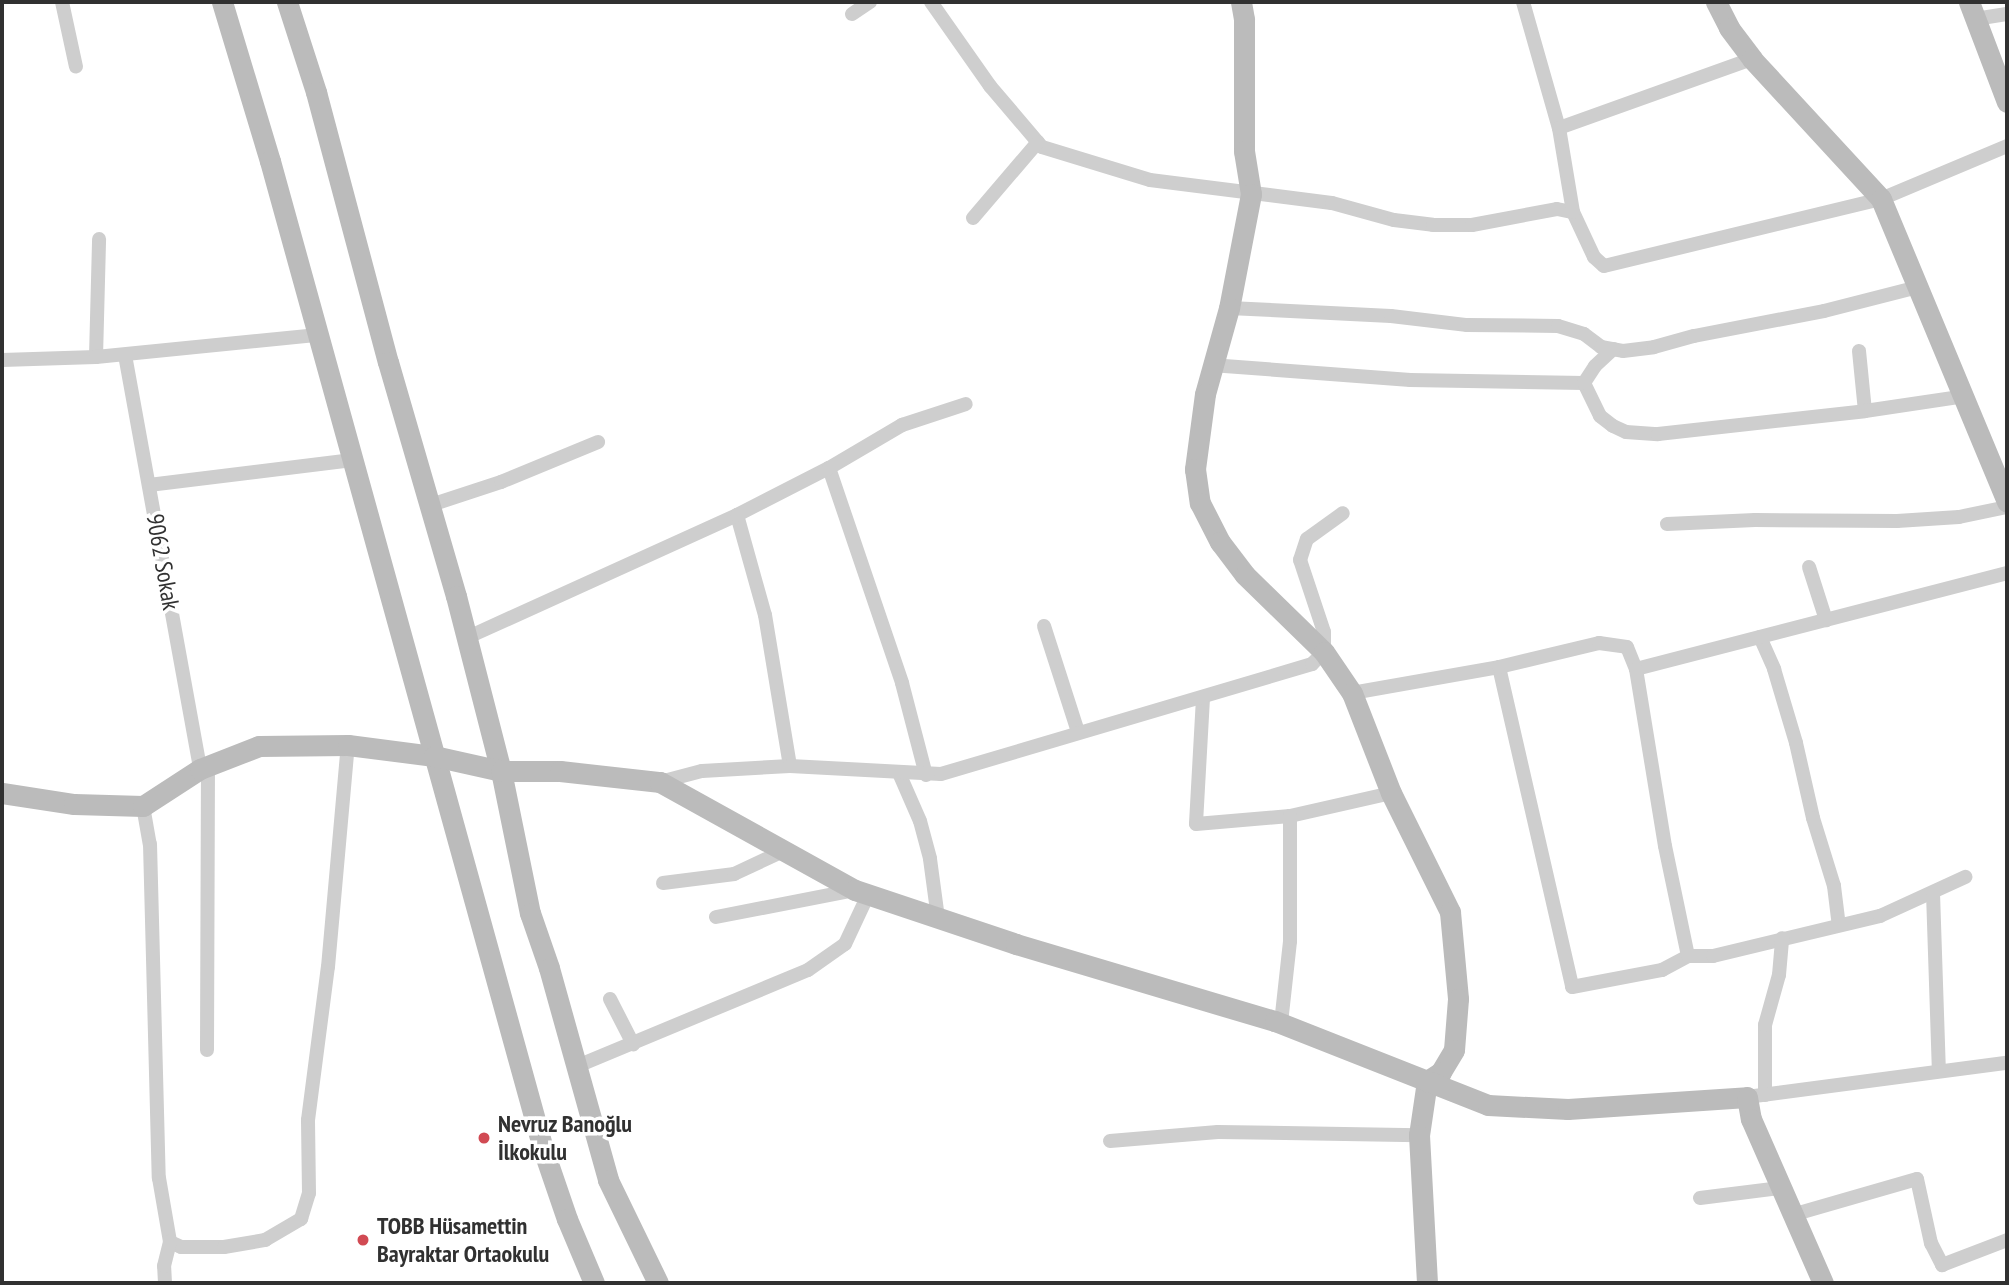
<!DOCTYPE html>
<meta charset="utf-8">
<style>
body{margin:0}
#map{position:relative;width:2009px;height:1285px;overflow:hidden;background:#fff;font-family:"PT Sans Narrow",sans-serif}
div>[style]{position:absolute}
[style*='--x']{left:calc(var(--x)*1px);top:calc(var(--y)*1px);width:calc(var(--w)*1px);rotate:calc(var(--a)*1deg)}
.street>*{height:14px;margin:-7px;padding:0 7px;transform-origin:7px;border-radius:7px;background:#cecece}
.secondary>*{height:21px;margin:-10.5px;padding:0 10.5px;transform-origin:10.5px;border-radius:10.5px;background:#bbb}
.dots>*{width:19px;height:19px;translate:-50% -50%;box-sizing:border-box;border:4px solid #fff;border-radius:50%}
span{translate:-50% -50%;white-space:nowrap;text-align:center;line-height:1.15;-webkit-text-stroke:7px #fff;paint-order:stroke}
.street-label{font-size:24px;color:#313131}
.poi-label{font-size:24px;color:#313131;font-weight:700}
.left{translate:0 -50%;text-align:left}
.frame{position:absolute;inset:0;border:4px solid #313131;pointer-events:none}
</style>
<div id="map">
<div class="street">
<i style="--x:62;--y:2;--w:66;--a:77.8"></i>
<i style="--x:931;--y:2;--w:103;--a:54.9"></i>
<i style="--x:990;--y:86;--w:80;--a:49.6"></i>
<i style="--x:1042;--y:147;--w:113;--a:17"></i>
<i style="--x:1150;--y:180;--w:183;--a:7.2"></i>
<i style="--x:1332;--y:203;--w:64;--a:15.3"></i>
<i style="--x:1394;--y:220;--w:39;--a:7"></i>
<i style="--x:1433;--y:225;--w:39;--a:0"></i>
<i style="--x:1472;--y:225;--w:86;--a:-10.7"></i>
<i style="--x:1557;--y:209;--w:16;--a:11"></i>
<i style="--x:1573;--y:212;--w:50;--a:65"></i>
<i style="--x:1594;--y:257;--w:13;--a:42"></i>
<i style="--x:1604;--y:266;--w:285;--a:-13.6"></i>
<i style="--x:1881;--y:199;--w:137;--a:-22.8"></i>
<i style="--x:1523;--y:2;--w:131;--a:74.1"></i>
<i style="--x:1559;--y:128;--w:85;--a:80.5"></i>
<i style="--x:852;--y:14;--w:22;--a:-34"></i>
<i style="--x:1975;--y:19;--w:32;--a:-9"></i>
<i style="--x:1559;--y:128;--w:205;--a:-19.7"></i>
<i style="--x:973;--y:218;--w:100;--a:-49.5"></i>
<i style="--x:1229;--y:308;--w:162;--a:2.8"></i>
<i style="--x:1391;--y:316;--w:77;--a:6.8"></i>
<i style="--x:1467;--y:325;--w:91;--a:0.6"></i>
<i style="--x:1558;--y:326;--w:27;--a:17"></i>
<i style="--x:1584;--y:334;--w:21;--a:37"></i>
<i style="--x:1601;--y:347;--w:22;--a:10"></i>
<i style="--x:1623;--y:351;--w:31;--a:-7"></i>
<i style="--x:1654;--y:347;--w:41;--a:-15.4"></i>
<i style="--x:1694;--y:336;--w:132;--a:-10.9"></i>
<i style="--x:1824;--y:311;--w:97;--a:-14.3"></i>
<i style="--x:1859;--y:351;--w:60;--a:84.3"></i>
<i style="--x:125;--y:355;--w:421;--a:79.7"></i>
<i style="--x:96;--y:357;--w:118;--a:-88.5"></i>
<i style="--x:2;--y:360;--w:94;--a:-1.8"></i>
<i style="--x:96;--y:357;--w:223;--a:-5.7"></i>
<i style="--x:1211;--y:365;--w:200;--a:4.3"></i>
<i style="--x:1410;--y:380;--w:174;--a:1"></i>
<i style="--x:1584;--y:383;--w:37;--a:64"></i>
<i style="--x:1600;--y:416;--w:16;--a:38"></i>
<i style="--x:1613;--y:426;--w:14;--a:25"></i>
<i style="--x:1626;--y:432;--w:32;--a:4"></i>
<i style="--x:1658;--y:434;--w:208;--a:-6.3"></i>
<i style="--x:1865;--y:411;--w:101;--a:-8.5"></i>
<i style="--x:1584;--y:383;--w:20;--a:-57"></i>
<i style="--x:1595;--y:366;--w:25;--a:-43"></i>
<i style="--x:829;--y:468;--w:227;--a:71.2"></i>
<i style="--x:902;--y:683;--w:95;--a:75.4"></i>
<i style="--x:149;--y:485;--w:205;--a:-7"></i>
<i style="--x:431;--y:505;--w:74;--a:-18.2"></i>
<i style="--x:501;--y:482;--w:105;--a:-22.4"></i>
<i style="--x:737;--y:515;--w:104;--a:74.4"></i>
<i style="--x:765;--y:615;--w:153;--a:80.6"></i>
<i style="--x:1667;--y:524;--w:88;--a:-2.6"></i>
<i style="--x:1755;--y:520;--w:142;--a:0.4"></i>
<i style="--x:1897;--y:521;--w:62;--a:-3.7"></i>
<i style="--x:1959;--y:517;--w:49;--a:-11.8"></i>
<i style="--x:1809;--y:567;--w:56;--a:72.2"></i>
<i style="--x:1044;--y:626;--w:111;--a:72.2"></i>
<i style="--x:1760;--y:637;--w:35;--a:66"></i>
<i style="--x:1774;--y:669;--w:77;--a:73.4"></i>
<i style="--x:1796;--y:743;--w:77;--a:77.2"></i>
<i style="--x:1813;--y:818;--w:71;--a:72.8"></i>
<i style="--x:1834;--y:886;--w:38;--a:83"></i>
<i style="--x:466;--y:638;--w:298;--a:-24.4"></i>
<i style="--x:737;--y:515;--w:103;--a:-27.1"></i>
<i style="--x:829;--y:468;--w:85;--a:-30.5"></i>
<i style="--x:902;--y:425;--w:67;--a:-18.2"></i>
<i style="--x:1499;--y:667;--w:328;--a:77.1"></i>
<i style="--x:1572;--y:987;--w:92;--a:-10.7"></i>
<i style="--x:1662;--y:970;--w:30;--a:-28"></i>
<i style="--x:1688;--y:956;--w:25;--a:0"></i>
<i style="--x:1713;--y:956;--w:172;--a:-13.5"></i>
<i style="--x:1880;--y:916;--w:94;--a:-24.6"></i>
<i style="--x:1636;--y:669;--w:383;--a:-14.5"></i>
<i style="--x:1352;--y:693;--w:149;--a:-10"></i>
<i style="--x:1499;--y:667;--w:103;--a:-13.5"></i>
<i style="--x:1599;--y:643;--w:28;--a:8"></i>
<i style="--x:1627;--y:647;--w:24;--a:68"></i>
<i style="--x:1636;--y:669;--w:179;--a:80.7"></i>
<i style="--x:1665;--y:846;--w:112;--a:78.2"></i>
<i style="--x:1203;--y:698;--w:126;--a:93.2"></i>
<i style="--x:1196;--y:824;--w:94;--a:-4.9"></i>
<i style="--x:1290;--y:816;--w:104;--a:-12.8"></i>
<i style="--x:899;--y:773;--w:52;--a:66.4"></i>
<i style="--x:920;--y:821;--w:39;--a:75"></i>
<i style="--x:930;--y:859;--w:60;--a:82.3"></i>
<i style="--x:660;--y:782;--w:43;--a:-14.7"></i>
<i style="--x:702;--y:771;--w:88;--a:-3.3"></i>
<i style="--x:790;--y:766;--w:151;--a:3"></i>
<i style="--x:941;--y:774;--w:387;--a:-16.5"></i>
<i style="--x:1312;--y:664;--w:17;--a:-45"></i>
<i style="--x:1324;--y:652;--w:20;--a:-90"></i>
<i style="--x:1324;--y:632;--w:76;--a:-108.4"></i>
<i style="--x:1300;--y:560;--w:22;--a:-72"></i>
<i style="--x:1307;--y:539;--w:44;--a:-35.8"></i>
<i style="--x:143;--y:806;--w:39;--a:80"></i>
<i style="--x:150;--y:844;--w:334;--a:88.5"></i>
<i style="--x:159;--y:1178;--w:65;--a:80.2"></i>
<i style="--x:170;--y:1242;--w:12;--a:24"></i>
<i style="--x:181;--y:1247;--w:43;--a:0"></i>
<i style="--x:224;--y:1247;--w:42;--a:-9.7"></i>
<i style="--x:265;--y:1240;--w:42;--a:-30.3"></i>
<i style="--x:301;--y:1219;--w:27;--a:-73"></i>
<i style="--x:309;--y:1193;--w:73;--a:-90.8"></i>
<i style="--x:308;--y:1120;--w:154;--a:-82.6"></i>
<i style="--x:328;--y:967;--w:223;--a:-84.9"></i>
<i style="--x:663;--y:883;--w:72;--a:-7.2"></i>
<i style="--x:734;--y:874;--w:54;--a:-25.1"></i>
<i style="--x:1933;--y:893;--w:178;--a:88.1"></i>
<i style="--x:716;--y:917;--w:142;--a:-11"></i>
<i style="--x:610;--y:999;--w:51;--a:62.9"></i>
<i style="--x:1281;--y:1023;--w:82;--a:-83.7"></i>
<i style="--x:1290;--y:941;--w:125;--a:-90"></i>
<i style="--x:207;--y:1050;--w:284;--a:-89.8"></i>
<i style="--x:575;--y:1067;--w:252;--a:-22.6"></i>
<i style="--x:808;--y:970;--w:45;--a:-35.1"></i>
<i style="--x:845;--y:944;--w:54;--a:-64.9"></i>
<i style="--x:1765;--y:1095;--w:70;--a:-90"></i>
<i style="--x:1765;--y:1025;--w:52;--a:-74.4"></i>
<i style="--x:1779;--y:975;--w:37;--a:-85"></i>
<i style="--x:1747;--y:1097;--w:262;--a:-7.5"></i>
<i style="--x:1110;--y:1141;--w:108;--a:-4.8"></i>
<i style="--x:1218;--y:1132;--w:201;--a:0.9"></i>
<i style="--x:1700;--y:1198;--w:81;--a:-7.1"></i>
<i style="--x:1792;--y:1215;--w:130;--a:-16.1"></i>
<i style="--x:1917;--y:1179;--w:66;--a:77.7"></i>
<i style="--x:1931;--y:1243;--w:25;--a:63"></i>
<i style="--x:1942;--y:1265;--w:70;--a:-21"></i>
<i style="--x:165;--y:1283;--w:17;--a:-93"></i>
<i style="--x:164;--y:1266;--w:25;--a:-76"></i>
</div>
<div class="secondary">
<i style="--x:222;--y:2;--w:166;--a:73.2"></i>
<i style="--x:270;--y:161;--w:1025;--a:74.55"></i>
<i style="--x:543;--y:1149;--w:74;--a:71.1"></i>
<i style="--x:567;--y:1219;--w:69;--a:67.1"></i>
<i style="--x:287;--y:2;--w:95;--a:72.1"></i>
<i style="--x:316;--y:92;--w:279;--a:75.1"></i>
<i style="--x:388;--y:362;--w:244;--a:73.8"></i>
<i style="--x:456;--y:596;--w:181;--a:75.6"></i>
<i style="--x:501;--y:771;--w:145;--a:78.5"></i>
<i style="--x:530;--y:913;--w:58;--a:70.9"></i>
<i style="--x:549;--y:968;--w:220;--a:74.4"></i>
<i style="--x:608;--y:1180;--w:114;--a:64.1"></i>
<i style="--x:1241;--y:2;--w:17;--a:80"></i>
<i style="--x:1244;--y:19;--w:132;--a:90"></i>
<i style="--x:1244;--y:151;--w:44;--a:80.8"></i>
<i style="--x:1251;--y:194;--w:116;--a:100.9"></i>
<i style="--x:1229;--y:308;--w:89;--a:105.6"></i>
<i style="--x:1205;--y:394;--w:76;--a:97.6"></i>
<i style="--x:1195;--y:469;--w:34;--a:82"></i>
<i style="--x:1200;--y:503;--w:44;--a:62.9"></i>
<i style="--x:1220;--y:542;--w:41;--a:52.9"></i>
<i style="--x:1245;--y:575;--w:110;--a:44.3"></i>
<i style="--x:1324;--y:652;--w:50;--a:55.7"></i>
<i style="--x:1352;--y:693;--w:107;--a:68.7"></i>
<i style="--x:1391;--y:793;--w:133;--a:63.6"></i>
<i style="--x:1450;--y:912;--w:87;--a:84.7"></i>
<i style="--x:1458;--y:999;--w:51;--a:94.5"></i>
<i style="--x:1454;--y:1050;--w:26;--a:121"></i>
<i style="--x:1441;--y:1072;--w:17;--a:147"></i>
<i style="--x:1427;--y:1081;--w:55;--a:98.4"></i>
<i style="--x:1419;--y:1135;--w:148;--a:86.9"></i>
<i style="--x:1716;--y:2;--w:29;--a:63"></i>
<i style="--x:1729;--y:28;--w:39;--a:53"></i>
<i style="--x:1752;--y:59;--w:190;--a:47.3"></i>
<i style="--x:1881;--y:199;--w:328;--a:67.4"></i>
<i style="--x:1969;--y:2;--w:107;--a:69.2"></i>
<i style="--x:2;--y:793;--w:73;--a:8.7"></i>
<i style="--x:74;--y:804;--w:69;--a:1.7"></i>
<i style="--x:143;--y:806;--w:68;--a:-33"></i>
<i style="--x:200;--y:769;--w:63;--a:-21.3"></i>
<i style="--x:259;--y:746;--w:89;--a:-0.6"></i>
<i style="--x:348;--y:745;--w:87;--a:7.3"></i>
<i style="--x:434;--y:756;--w:69;--a:12.6"></i>
<i style="--x:501;--y:771;--w:59;--a:0"></i>
<i style="--x:560;--y:771;--w:101;--a:6.3"></i>
<i style="--x:660;--y:782;--w:223;--a:29"></i>
<i style="--x:855;--y:890;--w:170;--a:18.5"></i>
<i style="--x:1016;--y:944;--w:270;--a:16.6"></i>
<i style="--x:1275;--y:1021;--w:229;--a:21.5"></i>
<i style="--x:1488;--y:1105;--w:80;--a:2.9"></i>
<i style="--x:1568;--y:1109;--w:179;--a:-3.8"></i>
<i style="--x:1747;--y:1097;--w:22;--a:80"></i>
<i style="--x:1751;--y:1119;--w:179;--a:66.3"></i>
</div>
<div class="dots">
<i style="left:484px;top:1138px;background:#d14a53"></i>
<i style="left:363px;top:1240px;background:#d14a53"></i>
</div>
<div class="street-label">
<span style="left:163px;top:562px;rotate:80deg">9062 Sokak</span>
</div>
<div class="poi-label">
<span class="left" style="left:498px;top:1138px">Nevruz Banoğlu<br>İlkokulu</span>
<span class="left" style="left:377px;top:1240px">TOBB Hüsamettin<br>Bayraktar Ortaokulu</span>
</div>
<div class="frame"></div>
</div>
